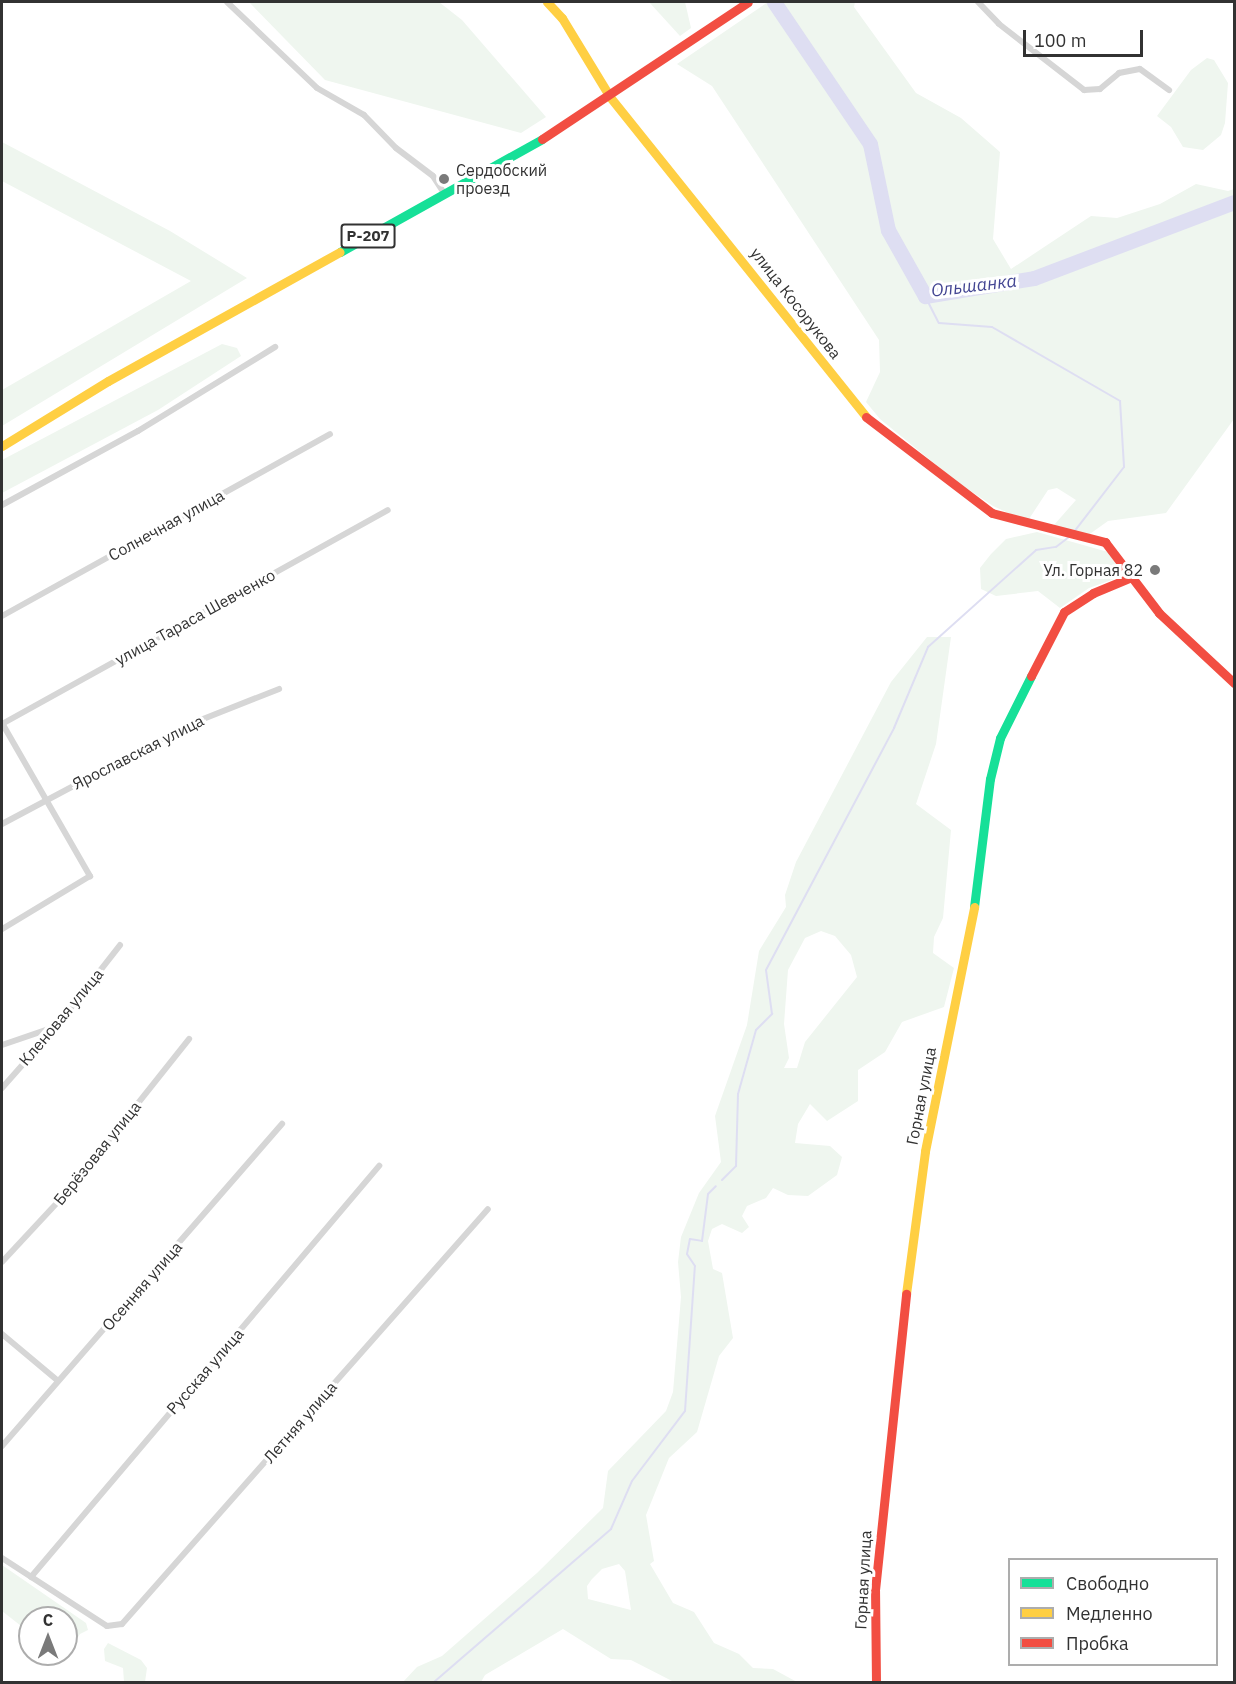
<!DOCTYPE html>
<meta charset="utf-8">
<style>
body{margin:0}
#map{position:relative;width:1236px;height:1684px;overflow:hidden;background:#fff;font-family:"IBM Plex Sans",sans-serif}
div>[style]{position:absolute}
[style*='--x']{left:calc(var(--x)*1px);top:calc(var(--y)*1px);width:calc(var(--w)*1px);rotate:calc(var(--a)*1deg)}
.green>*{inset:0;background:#eff6ef}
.stream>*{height:2px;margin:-1px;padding:0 1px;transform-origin:1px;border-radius:1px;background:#dedef2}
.river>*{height:15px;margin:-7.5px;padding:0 7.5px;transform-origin:7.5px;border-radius:7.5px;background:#dedef2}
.street>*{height:6px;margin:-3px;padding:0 3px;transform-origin:3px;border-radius:3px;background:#d6d6d6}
.fast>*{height:9px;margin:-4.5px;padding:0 4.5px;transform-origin:4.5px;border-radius:4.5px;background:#16e098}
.slow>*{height:9px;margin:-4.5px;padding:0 4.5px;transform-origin:4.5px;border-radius:4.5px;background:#ffcf43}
.jam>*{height:9px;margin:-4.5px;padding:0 4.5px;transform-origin:4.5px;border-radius:4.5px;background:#f24e42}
.dots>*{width:16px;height:16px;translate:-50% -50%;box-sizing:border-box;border:3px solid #fff;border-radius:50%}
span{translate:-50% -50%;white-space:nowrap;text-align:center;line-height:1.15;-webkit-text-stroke:6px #fff;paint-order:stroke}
.shield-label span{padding:2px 4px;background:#fff;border:2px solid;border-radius:4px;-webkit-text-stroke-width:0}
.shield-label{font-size:15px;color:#323232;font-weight:700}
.poi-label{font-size:16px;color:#323232}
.left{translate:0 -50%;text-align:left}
.right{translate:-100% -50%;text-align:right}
.street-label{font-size:16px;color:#323232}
.water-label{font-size:18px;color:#434592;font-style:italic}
.frame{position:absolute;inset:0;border:3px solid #323232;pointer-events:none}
.legend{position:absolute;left:1008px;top:1558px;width:210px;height:108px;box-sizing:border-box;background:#fff;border:2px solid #adadad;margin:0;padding:8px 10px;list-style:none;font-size:18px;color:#323232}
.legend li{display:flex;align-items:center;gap:12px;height:30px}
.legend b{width:30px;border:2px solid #adadad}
.north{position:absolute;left:18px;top:1606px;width:60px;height:60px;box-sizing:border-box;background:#fff;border:2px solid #adadad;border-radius:50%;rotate:0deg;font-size:16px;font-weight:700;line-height:24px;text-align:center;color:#323232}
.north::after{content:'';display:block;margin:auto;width:21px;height:27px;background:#7a7a7a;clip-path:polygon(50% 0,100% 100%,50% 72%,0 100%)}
.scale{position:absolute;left:1023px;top:30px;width:120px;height:27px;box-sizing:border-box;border:3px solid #323232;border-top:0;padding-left:8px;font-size:18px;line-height:21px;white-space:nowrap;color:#323232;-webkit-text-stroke:4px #fff;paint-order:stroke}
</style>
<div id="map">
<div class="green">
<i style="clip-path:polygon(249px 2px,439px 2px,462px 20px,546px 117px,521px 133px,325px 80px)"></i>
<i style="clip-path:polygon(649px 2px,685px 2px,691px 28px,680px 36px)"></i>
<i style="clip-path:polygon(768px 2px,855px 2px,854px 7px,916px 93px,961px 118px,1000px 152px,993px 239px,1011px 269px,1091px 216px,1117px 218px,1160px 204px,1196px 184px,1228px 191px,1234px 189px,1234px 419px,1166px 513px,1108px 521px,1087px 536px,1054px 525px,1076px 500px,1057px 488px,1048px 490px,1029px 519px,1013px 515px,993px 506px,956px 481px,880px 419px,866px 402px,880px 372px,879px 340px,712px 86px,677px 64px)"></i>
<i style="clip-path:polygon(1207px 58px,1214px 60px,1228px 83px,1225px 123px,1221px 135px,1203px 150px,1183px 147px,1171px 127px,1157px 116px,1191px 70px)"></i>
<i style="clip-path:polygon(2px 142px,170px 231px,247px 278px,2px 426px,2px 390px,191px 281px,2px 181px)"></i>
<i style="clip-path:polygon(222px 344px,237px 348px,241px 356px,158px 410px,2px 493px,2px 460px)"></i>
<i style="clip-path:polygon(1037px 532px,1108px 552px,1117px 564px,1120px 577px,1089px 588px,1060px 608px,1038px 591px,996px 596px,981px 589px,980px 568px,991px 554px,1006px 539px)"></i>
<i style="clip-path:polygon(evenodd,927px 637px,951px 637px,936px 744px,916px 804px,951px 830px,943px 918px,934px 937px,933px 953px,954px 968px,944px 1007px,902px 1022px,885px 1052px,858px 1070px,858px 1101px,827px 1121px,810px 1104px,798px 1124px,795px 1143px,830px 1146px,842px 1157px,837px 1175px,808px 1196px,788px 1195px,773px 1188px,766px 1198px,747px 1206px,742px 1216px,749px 1227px,742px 1233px,722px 1224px,712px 1229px,708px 1241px,713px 1269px,722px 1273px,733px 1338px,719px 1356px,697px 1432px,669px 1458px,646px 1515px,654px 1561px,650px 1564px,673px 1603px,694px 1612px,714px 1643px,739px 1654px,753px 1668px,773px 1669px,797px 1682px,674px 1682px,631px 1660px,611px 1659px,563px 1629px,485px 1675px,481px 1682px,403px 1682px,417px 1667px,442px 1656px,537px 1573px,603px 1508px,608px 1471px,666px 1411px,673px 1392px,681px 1297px,678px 1262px,681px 1237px,699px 1193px,721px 1162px,715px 1116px,747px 1025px,759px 951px,786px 907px,785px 895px,796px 862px,891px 682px,927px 637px,821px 931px,835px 936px,851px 955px,857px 977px,805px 1042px,797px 1068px,784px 1068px,789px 1058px,784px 1024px,788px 970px,805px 938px,821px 931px,927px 637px,619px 1564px,625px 1571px,631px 1610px,588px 1599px,587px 1586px,592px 1579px,602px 1569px,619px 1564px)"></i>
<i style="clip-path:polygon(2px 1565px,86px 1623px,88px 1630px,80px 1634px,69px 1651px,66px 1650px,66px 1618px,30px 1618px,30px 1633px,2px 1611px)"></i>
<i style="clip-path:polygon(108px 1643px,141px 1660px,147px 1668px,145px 1682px,124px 1682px,123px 1668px,105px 1661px,104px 1649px)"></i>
</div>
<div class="stream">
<i style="--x:925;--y:296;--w:30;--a:63"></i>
<i style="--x:939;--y:323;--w:53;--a:4.3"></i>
<i style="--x:992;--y:327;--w:148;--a:30"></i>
<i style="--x:1120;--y:401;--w:66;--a:86.5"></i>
<i style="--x:1124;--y:467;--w:82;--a:127.6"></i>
<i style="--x:722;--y:1180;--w:20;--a:-45"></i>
<i style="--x:736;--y:1166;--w:72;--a:-88.4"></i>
<i style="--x:738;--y:1094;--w:66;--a:-74.3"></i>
<i style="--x:756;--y:1030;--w:23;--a:-45"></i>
<i style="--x:772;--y:1014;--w:44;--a:-97.8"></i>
<i style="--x:766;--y:970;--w:274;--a:-62.1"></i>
<i style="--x:894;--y:728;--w:88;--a:-67.2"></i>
<i style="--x:928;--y:647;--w:145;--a:-41.9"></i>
<i style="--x:1036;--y:550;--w:20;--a:-9"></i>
<i style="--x:1056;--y:547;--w:18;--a:-38"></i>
<i style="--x:434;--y:1682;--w:234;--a:-40.8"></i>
<i style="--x:611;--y:1529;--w:52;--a:-66.4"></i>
<i style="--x:632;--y:1481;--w:88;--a:-52.9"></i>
<i style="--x:685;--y:1411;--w:145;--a:-86.1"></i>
<i style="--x:695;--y:1266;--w:14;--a:-124"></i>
<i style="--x:687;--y:1254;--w:15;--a:-79"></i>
<i style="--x:690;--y:1239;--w:12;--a:9"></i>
<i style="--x:702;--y:1241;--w:47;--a:-82.7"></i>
<i style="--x:708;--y:1194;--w:11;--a:-45"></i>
</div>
<div class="river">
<i style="--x:774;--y:2;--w:171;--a:55.9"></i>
<i style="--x:870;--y:144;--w:88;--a:78.2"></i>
<i style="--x:888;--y:230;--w:76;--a:60.7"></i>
<i style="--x:925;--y:296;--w:110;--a:-9.4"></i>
<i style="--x:1034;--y:278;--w:214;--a:-20.8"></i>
</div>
<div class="street">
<i style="--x:227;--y:2;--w:124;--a:43.7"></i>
<i style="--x:317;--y:88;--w:54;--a:29.9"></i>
<i style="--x:364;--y:115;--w:46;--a:45.9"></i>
<i style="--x:396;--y:148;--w:46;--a:37.1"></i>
<i style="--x:433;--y:176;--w:20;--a:57"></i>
<i style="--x:978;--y:2;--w:30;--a:46"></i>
<i style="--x:999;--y:24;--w:108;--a:37.8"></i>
<i style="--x:1084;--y:90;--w:16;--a:-4"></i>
<i style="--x:1100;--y:89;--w:25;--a:-40"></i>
<i style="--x:1119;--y:73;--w:21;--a:-11"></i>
<i style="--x:1140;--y:69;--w:36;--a:36"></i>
<i style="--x:2;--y:505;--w:155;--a:-28.6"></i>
<i style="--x:138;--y:431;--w:161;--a:-31.5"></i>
<i style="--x:2;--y:616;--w:375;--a:-29"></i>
<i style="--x:2;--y:723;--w:177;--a:60.1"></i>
<i style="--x:90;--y:876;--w:103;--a:148.9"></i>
<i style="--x:2;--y:724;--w:441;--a:-29"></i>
<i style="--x:2;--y:824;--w:211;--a:-28"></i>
<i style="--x:188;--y:725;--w:98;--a:-21.6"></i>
<i style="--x:2;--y:1045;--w:56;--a:-18.8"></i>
<i style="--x:2;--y:1088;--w:81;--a:-48.5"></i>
<i style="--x:56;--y:1027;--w:104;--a:-52"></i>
<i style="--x:2;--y:1262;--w:98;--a:-47.1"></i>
<i style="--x:69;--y:1190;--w:193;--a:-51.5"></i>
<i style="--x:2;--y:1334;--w:72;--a:39.9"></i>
<i style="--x:2;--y:1446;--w:427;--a:-49"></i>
<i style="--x:2;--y:1558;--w:125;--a:32.9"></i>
<i style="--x:107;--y:1626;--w:15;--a:-8"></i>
<i style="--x:122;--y:1624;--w:553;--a:-48.59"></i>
<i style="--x:31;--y:1577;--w:539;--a:-49.74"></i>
</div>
<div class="fast">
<i style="--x:340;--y:252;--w:231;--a:-29.2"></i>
<i style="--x:974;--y:907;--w:129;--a:-82.9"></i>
<i style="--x:990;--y:779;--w:42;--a:-76.3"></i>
<i style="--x:1000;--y:738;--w:69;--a:-63.4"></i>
</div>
<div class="slow">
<i style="--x:547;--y:2;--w:22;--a:47"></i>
<i style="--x:562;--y:18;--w:92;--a:58.7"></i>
<i style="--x:610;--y:97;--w:410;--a:51.3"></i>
<i style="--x:2;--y:446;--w:124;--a:-31.5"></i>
<i style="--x:108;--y:381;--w:265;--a:-29.1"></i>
<i style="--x:906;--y:1294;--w:144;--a:-82.4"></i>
<i style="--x:925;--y:1151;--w:249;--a:-78.6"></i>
</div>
<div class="jam">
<i style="--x:542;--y:139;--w:247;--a:-33.6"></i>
<i style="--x:866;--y:417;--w:158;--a:37.3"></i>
<i style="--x:992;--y:513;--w:117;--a:14.4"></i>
<i style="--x:1105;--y:542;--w:89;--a:52.7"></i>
<i style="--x:1159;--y:613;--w:103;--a:43"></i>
<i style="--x:1031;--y:676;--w:72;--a:-62.7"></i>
<i style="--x:1064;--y:612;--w:35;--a:-33"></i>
<i style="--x:1093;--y:593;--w:44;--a:-22.5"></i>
<i style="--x:876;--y:1682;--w:92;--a:-90.6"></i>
<i style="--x:875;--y:1590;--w:298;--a:-84"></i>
</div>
<div class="dots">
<i style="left:444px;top:179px;background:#7a7a7a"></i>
<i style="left:1155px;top:570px;background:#7a7a7a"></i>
</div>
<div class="shield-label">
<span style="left:368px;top:236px">Р-207</span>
</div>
<div class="poi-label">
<span class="left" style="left:456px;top:179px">Сердобский<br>проезд</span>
<span class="right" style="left:1143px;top:570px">Ул. Горная 82</span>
</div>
<div class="street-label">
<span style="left:796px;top:303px;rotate:52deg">улица Косорукова</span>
<span style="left:166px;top:525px;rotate:-29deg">Солнечная улица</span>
<span style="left:195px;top:617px;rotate:-29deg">улица Тараса Шевченко</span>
<span style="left:138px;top:752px;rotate:-27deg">Ярославская улица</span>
<span style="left:61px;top:1017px;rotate:-50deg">Кленовая улица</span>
<span style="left:921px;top:1096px;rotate:-79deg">Горная улица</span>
<span style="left:97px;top:1153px;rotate:-51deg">Берёзовая улица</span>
<span style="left:142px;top:1286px;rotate:-49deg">Осенняя улица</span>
<span style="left:205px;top:1371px;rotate:-49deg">Русская улица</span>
<span style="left:300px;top:1422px;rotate:-49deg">Летняя улица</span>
<span style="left:863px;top:1580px;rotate:-87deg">Горная улица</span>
</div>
<div class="water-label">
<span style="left:974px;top:286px;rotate:-7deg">Ольшанка</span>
</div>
<div class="frame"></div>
<ul class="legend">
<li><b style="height:8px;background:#16e098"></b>Свободно</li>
<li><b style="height:8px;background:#ffcf43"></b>Медленно</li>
<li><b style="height:8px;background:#f24e42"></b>Пробка</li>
</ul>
<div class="north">С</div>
<div class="scale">100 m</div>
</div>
